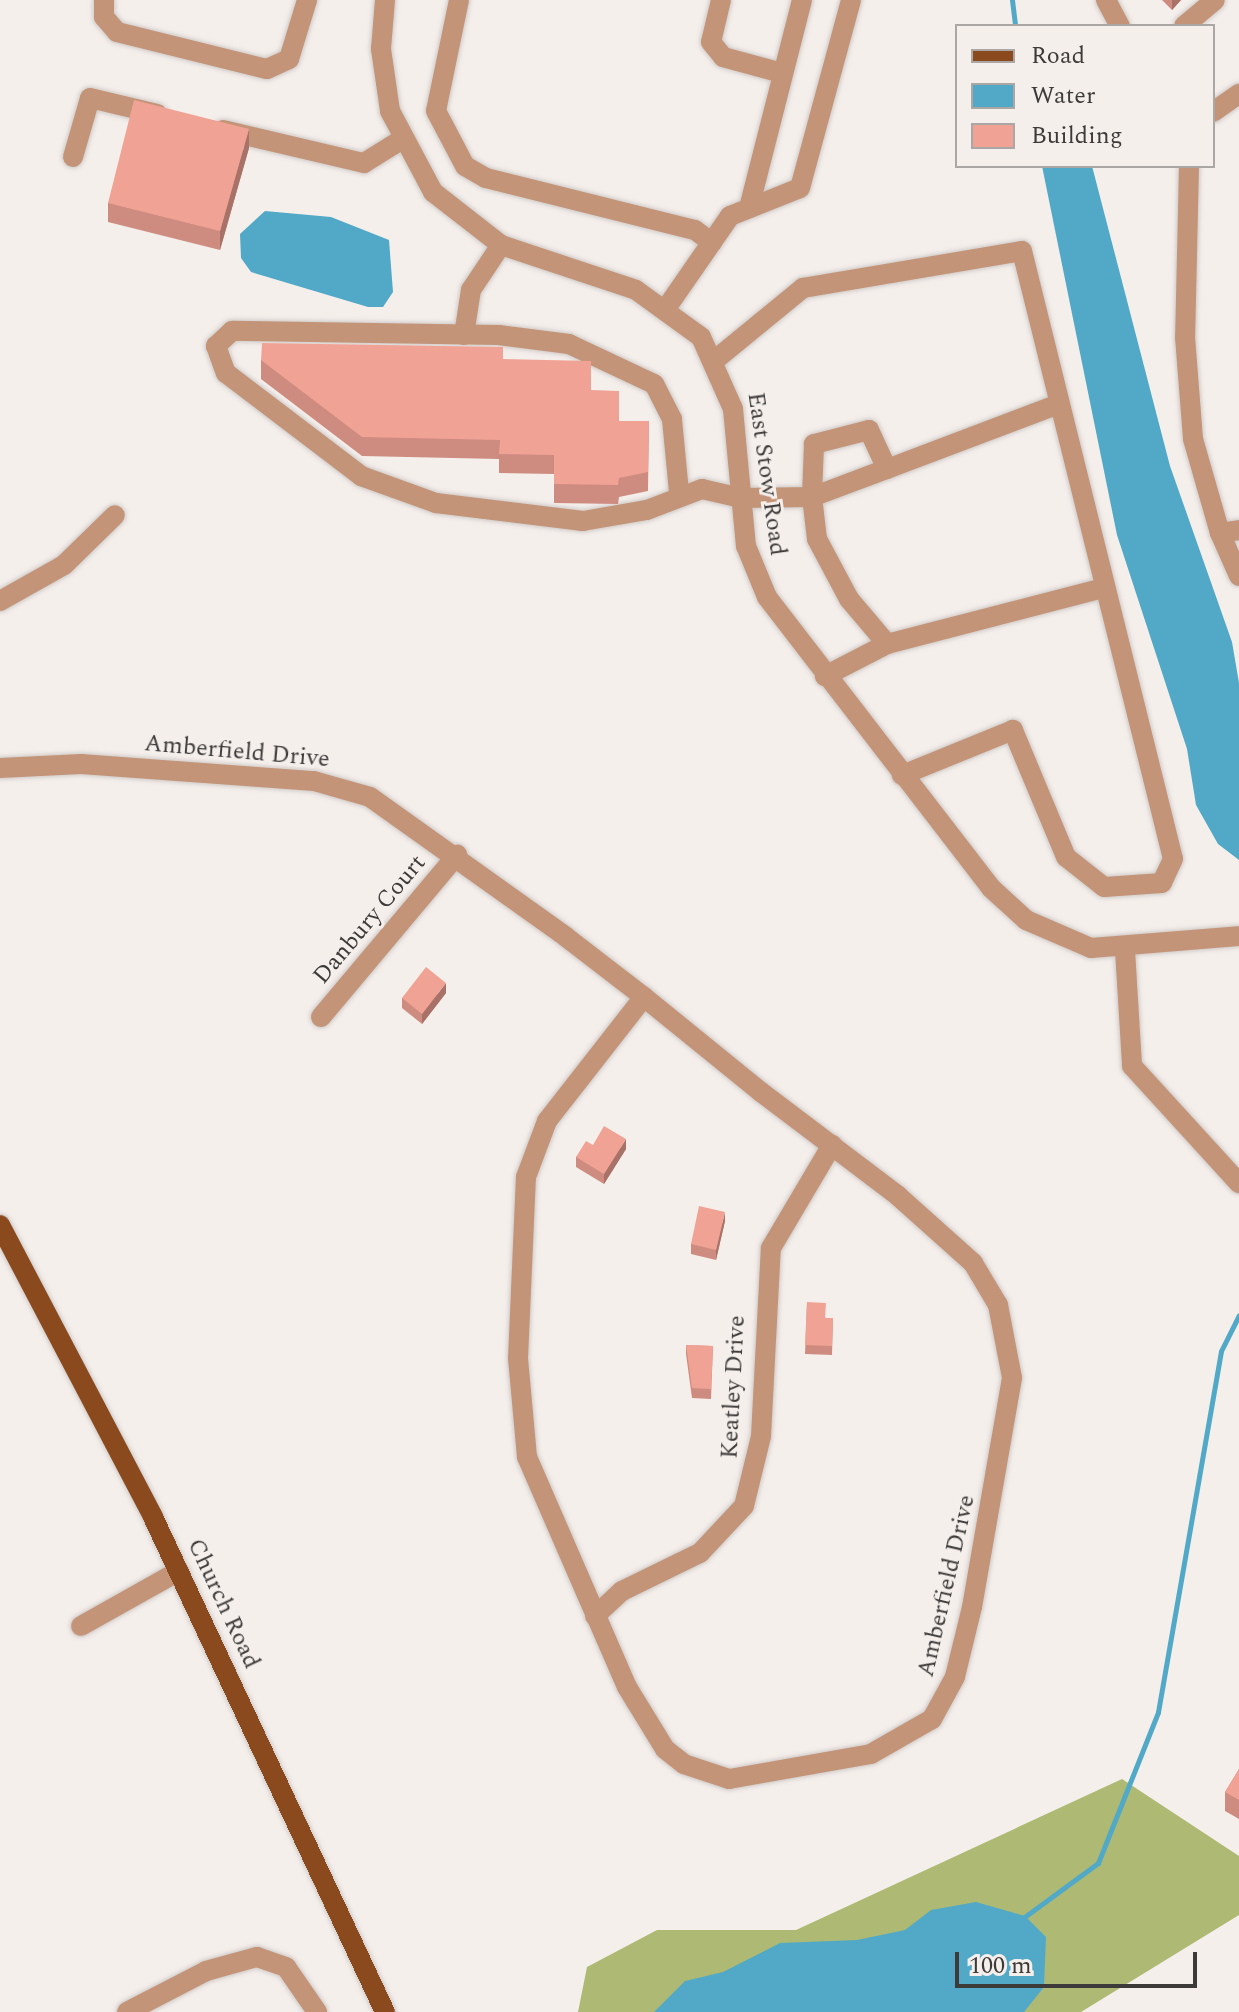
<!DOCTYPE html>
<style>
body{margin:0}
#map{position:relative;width:1239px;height:2012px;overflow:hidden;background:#f5efec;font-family:Spectral,serif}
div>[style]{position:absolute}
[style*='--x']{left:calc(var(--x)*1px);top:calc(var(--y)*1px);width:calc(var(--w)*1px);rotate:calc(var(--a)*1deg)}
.forest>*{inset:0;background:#aeba73}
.water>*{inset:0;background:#51a9c7}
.stream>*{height:5px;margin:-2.5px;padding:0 2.5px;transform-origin:2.5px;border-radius:2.5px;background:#51a9c7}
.roads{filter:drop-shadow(0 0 2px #d0cbc8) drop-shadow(0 0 2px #d0cbc8)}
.minor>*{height:20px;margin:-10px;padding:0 10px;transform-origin:10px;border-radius:10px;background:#c49478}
.major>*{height:20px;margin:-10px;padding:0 10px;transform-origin:10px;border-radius:10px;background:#8b4a1d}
.wall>*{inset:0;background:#ce8c80}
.shaded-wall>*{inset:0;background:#a87268}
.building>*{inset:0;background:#f0a395}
span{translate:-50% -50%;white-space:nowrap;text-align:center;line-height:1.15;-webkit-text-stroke:6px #f5efec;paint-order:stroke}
.street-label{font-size:24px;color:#3d3b3a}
.legend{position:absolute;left:955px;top:24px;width:260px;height:144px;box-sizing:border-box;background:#f5efec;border:2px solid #aba7a5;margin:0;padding:10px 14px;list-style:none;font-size:24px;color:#3d3b3a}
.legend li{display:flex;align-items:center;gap:16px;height:40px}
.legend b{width:40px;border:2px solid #aba7a5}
.scale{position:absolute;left:955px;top:1952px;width:242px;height:36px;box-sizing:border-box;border:4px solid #3d3b3a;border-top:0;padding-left:10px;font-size:24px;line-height:28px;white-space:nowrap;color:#3d3b3a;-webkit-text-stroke:6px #f5efec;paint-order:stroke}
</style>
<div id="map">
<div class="forest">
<i style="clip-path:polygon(1122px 1779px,1239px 1856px,1239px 1915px,1081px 2012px,578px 2012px,587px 1967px,657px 1930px,796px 1930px)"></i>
</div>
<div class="water">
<i style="clip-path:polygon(1042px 166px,1092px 166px,1170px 466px,1232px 642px,1239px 683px,1239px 860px,1218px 844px,1196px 805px,1187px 749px,1117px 535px)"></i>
<i style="clip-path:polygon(265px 211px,331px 217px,389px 240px,393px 292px,383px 307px,368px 307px,251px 272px,241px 258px,240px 234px)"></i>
<i style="clip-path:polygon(976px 1902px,1025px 1916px,1046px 1937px,1044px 1987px,1024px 2012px,654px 2012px,685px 1981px,723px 1972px,780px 1943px,857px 1940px,905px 1930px,931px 1910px)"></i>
</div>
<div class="stream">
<i style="--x:1012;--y:0;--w:26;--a:83"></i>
<i style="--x:1023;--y:1918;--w:93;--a:-36.3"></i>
<i style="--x:1098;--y:1863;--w:162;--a:-68.3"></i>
<i style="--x:1158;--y:1712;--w:366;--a:-80.1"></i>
<i style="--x:1221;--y:1351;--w:40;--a:-63.4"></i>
</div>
<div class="roads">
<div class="minor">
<i style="--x:104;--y:0;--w:17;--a:90"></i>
<i style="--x:104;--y:17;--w:20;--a:49"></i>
<i style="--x:117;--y:32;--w:154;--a:13.9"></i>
<i style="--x:267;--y:69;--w:24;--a:-24"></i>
<i style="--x:289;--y:59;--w:62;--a:-73"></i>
<i style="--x:385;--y:0;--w:49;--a:94.7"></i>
<i style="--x:381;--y:49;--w:63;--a:81.7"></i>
<i style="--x:390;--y:111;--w:92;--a:62"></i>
<i style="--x:433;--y:192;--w:86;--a:37.9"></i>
<i style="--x:501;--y:245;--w:142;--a:18.4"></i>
<i style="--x:636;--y:290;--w:80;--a:35.9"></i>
<i style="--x:701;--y:337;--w:79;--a:66"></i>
<i style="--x:733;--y:409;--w:138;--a:84.6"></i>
<i style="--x:746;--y:546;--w:55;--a:67.6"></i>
<i style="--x:767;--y:597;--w:367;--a:52.4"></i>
<i style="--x:991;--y:888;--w:47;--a:42.4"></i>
<i style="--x:1026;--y:920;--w:71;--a:23.3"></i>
<i style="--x:1091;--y:948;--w:148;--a:-4.6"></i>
<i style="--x:459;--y:0;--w:113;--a:101.7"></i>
<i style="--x:436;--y:111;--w:62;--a:62.2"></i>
<i style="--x:465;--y:166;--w:24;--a:30"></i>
<i style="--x:486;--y:178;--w:215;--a:14"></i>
<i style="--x:695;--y:230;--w:21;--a:37"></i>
<i style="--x:721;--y:0;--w:43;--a:103.4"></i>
<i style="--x:711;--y:42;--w:19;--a:51"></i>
<i style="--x:723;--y:57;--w:61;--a:15.2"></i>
<i style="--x:1106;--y:0;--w:30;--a:62"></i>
<i style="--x:1184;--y:26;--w:40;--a:-40"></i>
<i style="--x:1213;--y:112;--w:32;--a:-35"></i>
<i style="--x:223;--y:130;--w:145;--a:13.2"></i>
<i style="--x:364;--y:163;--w:44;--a:-31.9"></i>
<i style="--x:73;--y:157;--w:61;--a:-73.9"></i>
<i style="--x:90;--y:98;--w:69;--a:13.4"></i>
<i style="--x:1189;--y:166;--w:171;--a:91.3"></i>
<i style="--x:1185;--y:337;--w:102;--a:85.5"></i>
<i style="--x:1193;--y:439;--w:98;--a:74"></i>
<i style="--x:1220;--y:533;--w:19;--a:-9"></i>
<i style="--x:750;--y:204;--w:211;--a:-75.7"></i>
<i style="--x:667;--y:307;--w:111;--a:-55.3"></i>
<i style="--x:730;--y:216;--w:75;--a:-21.8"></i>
<i style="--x:800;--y:188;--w:195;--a:-74.8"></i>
<i style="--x:464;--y:335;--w:46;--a:-81.2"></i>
<i style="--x:471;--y:290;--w:54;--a:-56.3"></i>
<i style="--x:715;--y:360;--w:114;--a:-39.3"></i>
<i style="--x:803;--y:288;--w:222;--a:-9.6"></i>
<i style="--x:1022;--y:251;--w:626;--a:76.05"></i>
<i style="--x:1173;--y:859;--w:26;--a:115"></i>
<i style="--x:1162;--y:883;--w:58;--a:176.1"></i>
<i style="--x:1104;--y:887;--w:48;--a:-141.7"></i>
<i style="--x:1066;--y:857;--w:138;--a:-112.7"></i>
<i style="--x:1013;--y:730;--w:120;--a:157.9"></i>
<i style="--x:887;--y:469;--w:43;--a:-114.8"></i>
<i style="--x:869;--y:430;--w:57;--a:165.7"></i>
<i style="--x:814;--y:444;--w:53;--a:92.2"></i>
<i style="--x:812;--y:497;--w:80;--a:-20.5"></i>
<i style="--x:887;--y:469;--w:184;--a:-20.7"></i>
<i style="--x:679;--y:492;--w:73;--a:-95.5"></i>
<i style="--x:672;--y:419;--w:39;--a:-117"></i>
<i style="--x:654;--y:384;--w:94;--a:-154.8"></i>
<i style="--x:569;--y:344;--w:71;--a:-172.7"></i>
<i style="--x:499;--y:335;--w:267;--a:-179.1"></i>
<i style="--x:232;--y:331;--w:22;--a:137"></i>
<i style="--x:216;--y:346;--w:29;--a:70"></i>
<i style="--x:226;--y:373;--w:170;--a:37.3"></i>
<i style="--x:361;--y:476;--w:80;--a:19.8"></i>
<i style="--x:436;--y:503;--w:148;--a:7"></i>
<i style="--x:583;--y:521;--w:65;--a:-9.8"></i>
<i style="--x:647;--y:510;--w:59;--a:-20.9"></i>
<i style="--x:702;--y:489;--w:40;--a:13"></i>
<i style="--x:741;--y:498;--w:71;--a:-0.8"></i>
<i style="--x:812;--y:497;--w:42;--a:83.2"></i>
<i style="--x:817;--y:539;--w:68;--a:61.9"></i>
<i style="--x:849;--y:599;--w:59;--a:49.8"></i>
<i style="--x:887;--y:644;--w:70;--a:152.7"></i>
<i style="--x:1220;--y:533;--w:47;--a:66.2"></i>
<i style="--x:0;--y:601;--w:73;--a:-29.4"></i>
<i style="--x:64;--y:565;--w:71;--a:-44.4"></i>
<i style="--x:887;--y:644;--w:224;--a:-14.5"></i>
<i style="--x:0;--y:768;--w:81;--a:-2.8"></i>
<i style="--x:81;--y:764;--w:234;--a:4.2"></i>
<i style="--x:314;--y:781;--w:58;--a:15.9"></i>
<i style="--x:370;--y:797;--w:241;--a:35.5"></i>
<i style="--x:566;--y:937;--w:98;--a:37.6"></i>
<i style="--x:644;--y:997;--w:151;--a:39.1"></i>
<i style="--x:761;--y:1092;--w:171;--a:37.1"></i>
<i style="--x:897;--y:1195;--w:102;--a:41.8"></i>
<i style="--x:973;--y:1263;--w:49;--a:59.2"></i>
<i style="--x:998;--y:1305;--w:74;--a:79.1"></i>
<i style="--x:1012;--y:1378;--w:232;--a:99.9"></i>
<i style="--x:972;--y:1607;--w:72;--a:103.7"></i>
<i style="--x:955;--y:1677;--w:48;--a:118.7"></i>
<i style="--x:932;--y:1719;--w:70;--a:150.2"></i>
<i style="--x:871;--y:1754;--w:144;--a:170"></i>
<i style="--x:729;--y:1779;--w:47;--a:-161.6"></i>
<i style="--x:684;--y:1764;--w:24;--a:-142"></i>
<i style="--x:665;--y:1749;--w:73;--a:-121.5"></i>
<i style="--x:627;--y:1687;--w:251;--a:-113.5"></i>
<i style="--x:527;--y:1457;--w:98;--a:-95.2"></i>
<i style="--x:518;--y:1359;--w:182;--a:-87.5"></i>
<i style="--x:526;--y:1177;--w:60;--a:-69.4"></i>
<i style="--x:547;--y:1121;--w:157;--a:-52"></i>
<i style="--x:1125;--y:950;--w:116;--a:86.5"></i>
<i style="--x:1132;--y:1066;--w:159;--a:47.6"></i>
<i style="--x:321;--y:1017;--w:212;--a:-50"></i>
<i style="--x:595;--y:1616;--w:37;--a:-43"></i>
<i style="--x:622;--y:1591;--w:87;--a:-26"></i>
<i style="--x:700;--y:1553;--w:64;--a:-46.9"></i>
<i style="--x:744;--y:1506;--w:72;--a:-76.3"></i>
<i style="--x:761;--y:1436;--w:188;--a:-87"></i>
<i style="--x:771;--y:1248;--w:120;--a:-59.4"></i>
<i style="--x:81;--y:1626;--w:112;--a:-29.3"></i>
<i style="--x:127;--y:2012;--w:89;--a:-27.4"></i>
<i style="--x:206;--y:1971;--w:53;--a:-15.4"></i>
<i style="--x:257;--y:1957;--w:31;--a:19"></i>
<i style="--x:286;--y:1967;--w:55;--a:55.4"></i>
</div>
<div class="major">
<i style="--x:0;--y:1225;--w:330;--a:62.3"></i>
<i style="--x:153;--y:1517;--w:547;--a:64.89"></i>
</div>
</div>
<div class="wall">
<i style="clip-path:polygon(1162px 0,1181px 0,1172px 10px)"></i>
<i style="clip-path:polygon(249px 148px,220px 250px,108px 222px,108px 203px)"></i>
<i style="clip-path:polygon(503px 359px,591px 390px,619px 421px,649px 421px,648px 491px,619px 497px,618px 504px,554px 503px,554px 474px,499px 473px,499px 459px,362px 456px,261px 379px,261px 360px)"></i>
<i style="clip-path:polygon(446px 993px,422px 1024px,402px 1008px,402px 998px)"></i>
<i style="clip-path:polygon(593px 1145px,626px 1149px,604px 1184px,576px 1167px,576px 1157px)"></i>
<i style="clip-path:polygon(725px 1221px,716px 1260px,691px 1254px,691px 1244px)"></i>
<i style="clip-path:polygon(807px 1302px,826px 1318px,833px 1318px,832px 1355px,805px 1354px)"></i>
<i style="clip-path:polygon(686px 1345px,713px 1346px,711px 1399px,692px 1398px,686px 1354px)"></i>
<i style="clip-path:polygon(1239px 1769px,1239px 1819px,1225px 1811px,1225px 1792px)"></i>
</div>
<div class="shaded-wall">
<i style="clip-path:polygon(1172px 0,1181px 0,1172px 10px)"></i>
<i style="clip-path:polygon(249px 129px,249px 148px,220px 250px,220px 231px)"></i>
<i style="clip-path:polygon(446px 983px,446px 993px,422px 1024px,422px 1014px)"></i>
<i style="clip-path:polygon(626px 1139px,626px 1149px,604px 1184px,604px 1174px)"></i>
<i style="clip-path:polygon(725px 1212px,725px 1221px,716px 1260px,716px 1250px)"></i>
</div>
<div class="building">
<i style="clip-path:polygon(134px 100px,249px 129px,220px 231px,108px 203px)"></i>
<i style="clip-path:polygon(262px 343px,503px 347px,503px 359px,591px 361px,591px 390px,619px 391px,619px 421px,649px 421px,648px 472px,619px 478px,618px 485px,554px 484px,554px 455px,499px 454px,500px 440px,362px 437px,261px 360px)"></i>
<i style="clip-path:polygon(426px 967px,446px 983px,422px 1014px,402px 998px)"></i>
<i style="clip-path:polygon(604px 1126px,626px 1139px,604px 1174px,576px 1157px,586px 1141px,593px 1145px)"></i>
<i style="clip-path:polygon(699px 1206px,725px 1212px,716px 1250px,691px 1244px)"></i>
<i style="clip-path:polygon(807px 1302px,826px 1303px,825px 1318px,833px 1318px,832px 1346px,805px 1345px)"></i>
<i style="clip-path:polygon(686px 1345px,713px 1346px,711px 1389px,692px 1388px)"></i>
<i style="clip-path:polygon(1239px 1769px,1239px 1800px,1225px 1792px)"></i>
</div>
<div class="street-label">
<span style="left:766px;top:474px;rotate:82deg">East Stow Road</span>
<span style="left:237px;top:752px;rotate:5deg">Amberfield Drive</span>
<span style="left:370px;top:920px;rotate:-50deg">Danbury Court</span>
<span style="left:734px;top:1387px;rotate:-87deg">Keatley Drive</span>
<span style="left:947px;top:1586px;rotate:-77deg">Amberfield Drive</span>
<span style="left:223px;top:1604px;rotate:65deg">Church Road</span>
</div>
<ul class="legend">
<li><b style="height:10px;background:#8b4a1d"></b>Road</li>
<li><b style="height:22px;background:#51a9c7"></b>Water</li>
<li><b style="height:22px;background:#f0a395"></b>Building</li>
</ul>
<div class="scale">100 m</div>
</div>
